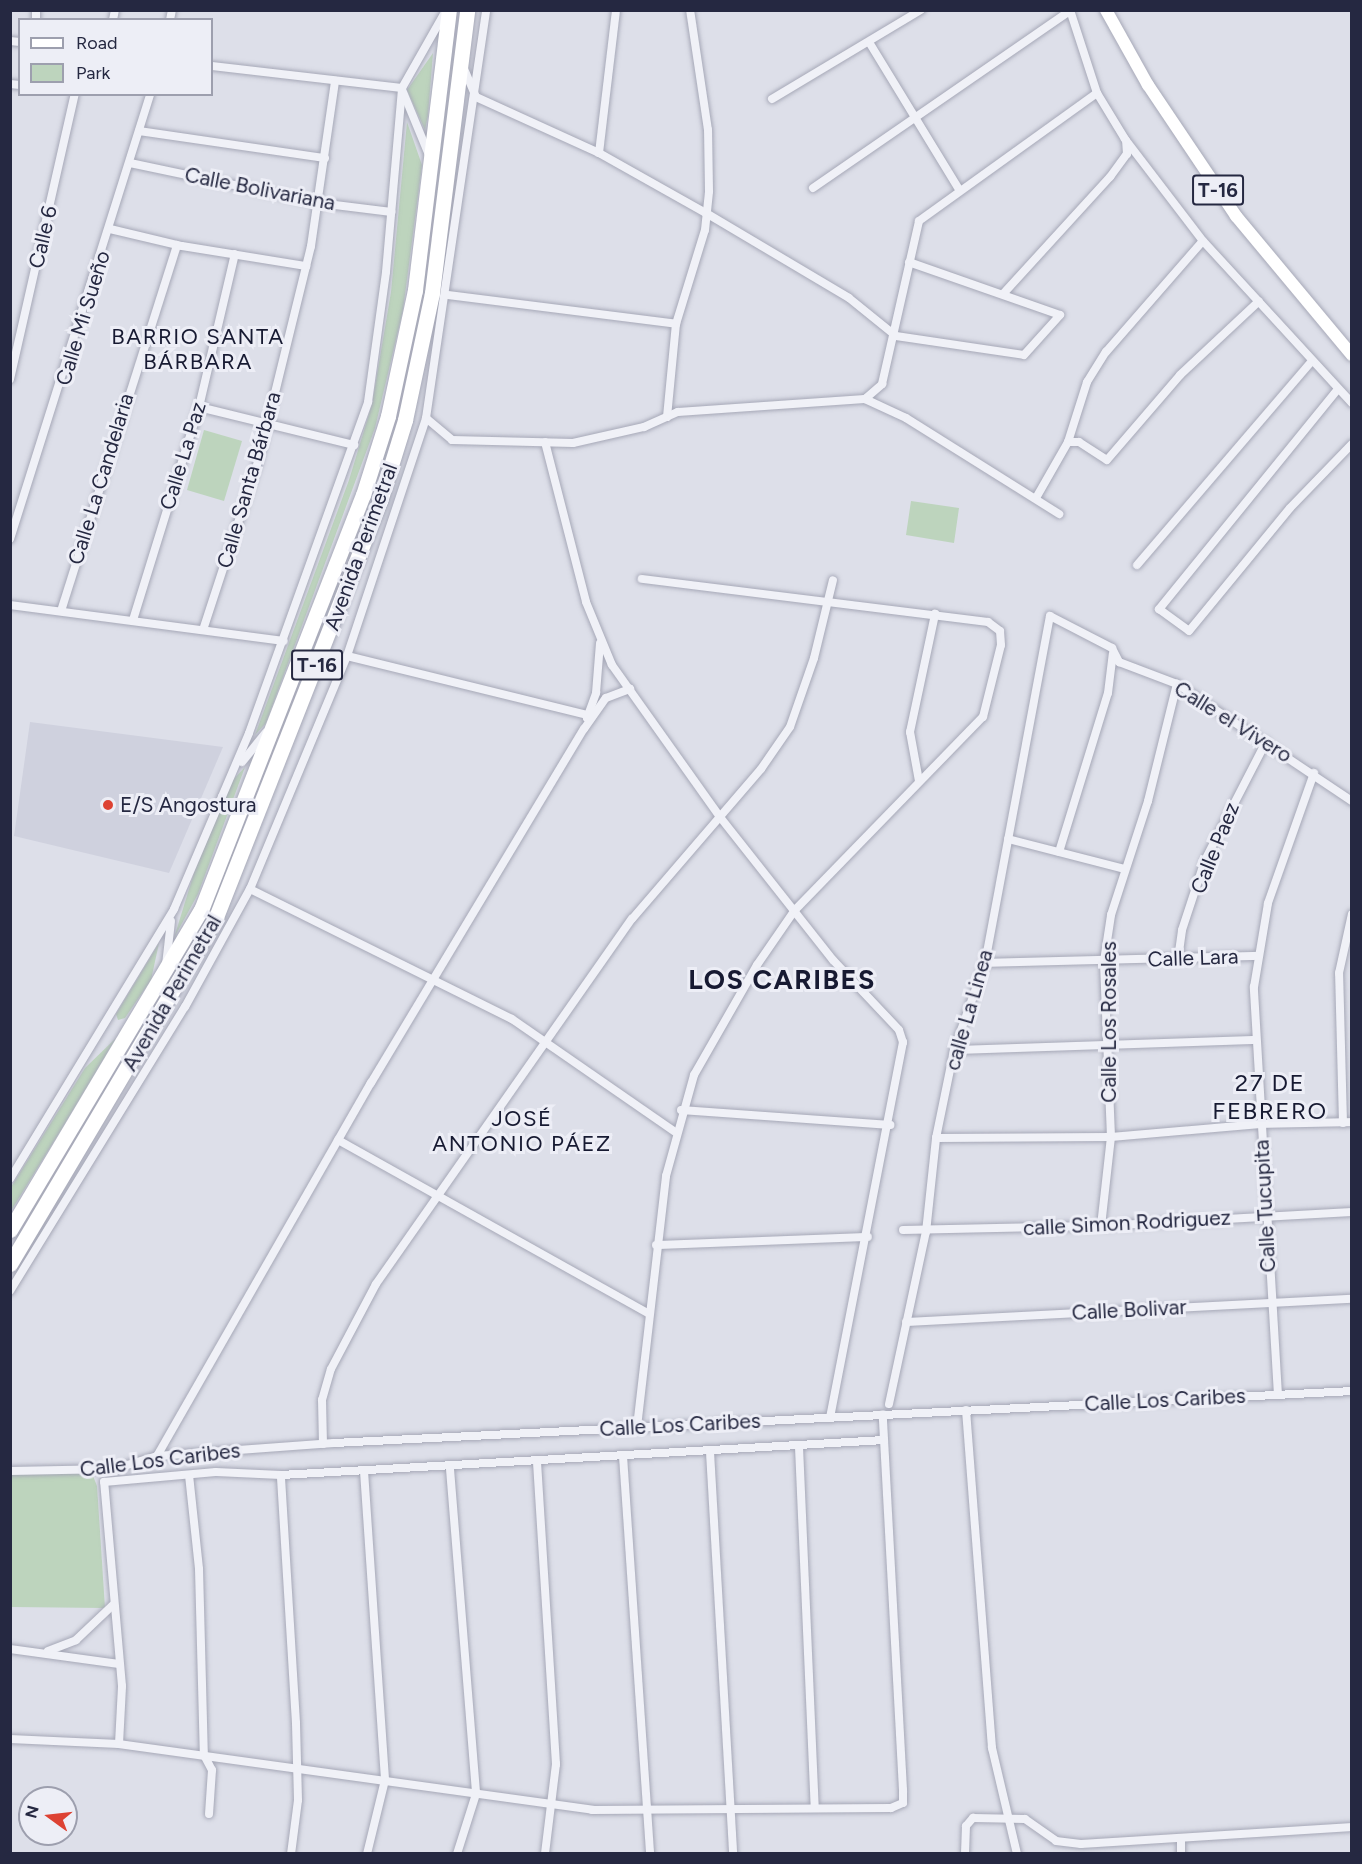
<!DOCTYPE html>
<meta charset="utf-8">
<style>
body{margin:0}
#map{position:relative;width:1362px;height:1864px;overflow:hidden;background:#dddfe9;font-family:Figtree,sans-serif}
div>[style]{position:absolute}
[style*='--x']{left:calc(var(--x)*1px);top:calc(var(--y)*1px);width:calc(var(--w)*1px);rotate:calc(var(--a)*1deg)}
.built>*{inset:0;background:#cfd1de}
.green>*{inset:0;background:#bdd4bd}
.roads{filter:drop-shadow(0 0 2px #a6a8b7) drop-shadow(0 0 2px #a6a8b7)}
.street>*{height:8px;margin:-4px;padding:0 4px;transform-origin:4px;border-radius:4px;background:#f0f1f7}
.primary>*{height:12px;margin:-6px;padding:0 6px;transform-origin:6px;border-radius:6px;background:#fff}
.highway>*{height:15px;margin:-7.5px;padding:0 7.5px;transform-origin:7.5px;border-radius:7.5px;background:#fff}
.dots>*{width:16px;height:16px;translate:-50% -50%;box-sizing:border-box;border:3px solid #edeef6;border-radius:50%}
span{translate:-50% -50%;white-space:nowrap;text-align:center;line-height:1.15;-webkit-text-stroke:6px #edeef6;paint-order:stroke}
.shield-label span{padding:2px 4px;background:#edeef6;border:2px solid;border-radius:4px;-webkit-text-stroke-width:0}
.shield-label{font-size:20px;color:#252841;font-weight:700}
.street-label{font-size:21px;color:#252841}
.poi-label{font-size:21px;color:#252841}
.left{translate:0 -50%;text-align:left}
.neighbourhood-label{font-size:22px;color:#171a32;letter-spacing:1.5px}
.quarter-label{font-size:24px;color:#171a32;letter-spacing:1.5px}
.district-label{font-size:27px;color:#171a32;font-weight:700;letter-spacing:1.5px}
.frame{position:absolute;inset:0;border:12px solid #252841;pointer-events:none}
.legend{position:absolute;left:18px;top:18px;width:195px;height:78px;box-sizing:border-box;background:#edeef6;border:2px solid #9d9fae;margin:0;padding:8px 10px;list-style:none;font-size:18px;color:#252841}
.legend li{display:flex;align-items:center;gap:12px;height:30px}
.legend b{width:30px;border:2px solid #9d9fae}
.north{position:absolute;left:18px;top:1786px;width:60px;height:60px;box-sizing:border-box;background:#edeef6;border:2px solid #9d9fae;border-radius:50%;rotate:285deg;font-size:16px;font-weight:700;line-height:24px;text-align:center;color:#252841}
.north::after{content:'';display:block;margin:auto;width:21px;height:27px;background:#dd4233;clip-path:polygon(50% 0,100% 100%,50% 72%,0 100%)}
</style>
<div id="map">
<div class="built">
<i style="clip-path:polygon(30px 722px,223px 747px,169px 873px,14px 836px)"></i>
</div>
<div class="green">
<i style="clip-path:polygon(433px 53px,428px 115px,425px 130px,407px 90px)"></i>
<i style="clip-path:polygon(407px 122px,422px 165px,403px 310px,375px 428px,266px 723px,255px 735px,349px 480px,372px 404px,391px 292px)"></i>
<i style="clip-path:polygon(204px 430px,242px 441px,224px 501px,187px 490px)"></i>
<i style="clip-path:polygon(911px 501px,959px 508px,954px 543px,906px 535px)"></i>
<i style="clip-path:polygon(245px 767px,198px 894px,174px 938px,194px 873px,232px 781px)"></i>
<i style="clip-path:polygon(159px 943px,151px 980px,125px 1018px,118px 1020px,116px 1014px)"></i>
<i style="clip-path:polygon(116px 1038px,64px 1125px,11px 1211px,11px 1187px,85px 1068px)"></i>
<i style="clip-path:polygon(74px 1470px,93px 1476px,97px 1486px,105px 1608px,11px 1607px,10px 1472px)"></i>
</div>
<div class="roads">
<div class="street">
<i style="--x:1070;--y:10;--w:87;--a:72"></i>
<i style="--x:1097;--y:93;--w:54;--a:58.7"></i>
<i style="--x:1125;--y:139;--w:128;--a:52.6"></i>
<i style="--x:1203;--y:241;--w:220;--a:47.4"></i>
<i style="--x:36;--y:20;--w:10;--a:-90"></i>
<i style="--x:113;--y:20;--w:10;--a:-79"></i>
<i style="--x:170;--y:20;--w:10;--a:-79"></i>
<i style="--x:10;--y:41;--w:10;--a:6"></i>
<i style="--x:869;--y:42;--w:171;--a:58.6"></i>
<i style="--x:462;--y:64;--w:36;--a:67"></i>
<i style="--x:476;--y:97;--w:135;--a:24.5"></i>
<i style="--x:599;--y:153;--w:123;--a:29.3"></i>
<i style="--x:706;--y:213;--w:166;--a:30.7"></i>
<i style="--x:849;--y:298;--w:60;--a:39"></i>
<i style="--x:896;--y:336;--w:129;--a:8.4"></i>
<i style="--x:1024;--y:355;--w:54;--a:-48"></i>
<i style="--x:1060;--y:315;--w:160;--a:-160.7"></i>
<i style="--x:212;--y:66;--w:191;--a:6.6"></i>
<i style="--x:10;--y:84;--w:10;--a:6"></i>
<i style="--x:403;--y:92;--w:68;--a:67.6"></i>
<i style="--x:772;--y:99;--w:174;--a:-30.9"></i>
<i style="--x:139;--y:131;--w:188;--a:8.3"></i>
<i style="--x:599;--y:153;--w:144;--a:-83.2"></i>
<i style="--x:130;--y:163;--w:193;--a:11.9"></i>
<i style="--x:319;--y:203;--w:73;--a:7.1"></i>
<i style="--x:813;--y:188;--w:312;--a:-34.6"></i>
<i style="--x:110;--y:229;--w:74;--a:13.3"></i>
<i style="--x:182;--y:246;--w:126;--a:9.2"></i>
<i style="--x:1003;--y:294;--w:159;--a:-47.6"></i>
<i style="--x:1110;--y:177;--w:29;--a:-54"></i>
<i style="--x:1127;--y:154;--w:13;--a:-94"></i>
<i style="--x:448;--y:295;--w:230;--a:7.2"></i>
<i style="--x:10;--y:379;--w:292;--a:-77.2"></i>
<i style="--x:1338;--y:389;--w:284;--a:129.1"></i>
<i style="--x:1159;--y:609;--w:37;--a:36"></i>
<i style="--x:1189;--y:631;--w:159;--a:-50.6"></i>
<i style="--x:1290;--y:508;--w:89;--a:-45.9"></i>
<i style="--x:865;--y:399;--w:23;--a:-41"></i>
<i style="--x:882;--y:384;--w:167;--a:-77.2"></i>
<i style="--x:919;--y:221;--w:219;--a:-35.7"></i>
<i style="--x:199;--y:407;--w:160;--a:13.8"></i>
<i style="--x:667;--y:417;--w:93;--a:-84.5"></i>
<i style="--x:676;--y:324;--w:98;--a:-72.9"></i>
<i style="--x:705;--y:230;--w:39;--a:-84"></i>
<i style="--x:709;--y:191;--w:61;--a:-90.9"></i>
<i style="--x:708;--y:130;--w:121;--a:-98.5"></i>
<i style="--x:426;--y:418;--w:34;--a:40"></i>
<i style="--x:452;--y:440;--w:121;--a:1.4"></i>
<i style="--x:573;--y:443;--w:73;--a:-12.7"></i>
<i style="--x:644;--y:427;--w:37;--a:-24"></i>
<i style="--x:678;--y:412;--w:187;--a:-4"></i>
<i style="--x:865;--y:399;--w:45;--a:24.9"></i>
<i style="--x:906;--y:418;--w:181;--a:32.1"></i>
<i style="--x:545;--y:442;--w:165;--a:75.6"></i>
<i style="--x:586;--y:602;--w:68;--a:67.6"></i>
<i style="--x:612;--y:665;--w:186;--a:54.6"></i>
<i style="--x:720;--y:817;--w:182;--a:51.7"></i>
<i style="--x:833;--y:960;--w:96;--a:46.7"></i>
<i style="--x:899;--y:1030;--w:13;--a:72"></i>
<i style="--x:903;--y:1042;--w:382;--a:101"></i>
<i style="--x:1068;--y:442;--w:11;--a:0"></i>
<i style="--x:1079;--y:442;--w:33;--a:33"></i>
<i style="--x:1107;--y:460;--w:112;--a:-49.3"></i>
<i style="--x:1180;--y:375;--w:108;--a:-43.1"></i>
<i style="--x:1036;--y:498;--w:64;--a:-60.3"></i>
<i style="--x:1068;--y:442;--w:63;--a:-72.4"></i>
<i style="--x:1087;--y:382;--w:36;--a:-58"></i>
<i style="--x:1106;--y:352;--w:147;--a:-48.9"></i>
<i style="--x:10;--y:539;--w:467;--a:-72.5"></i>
<i style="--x:1137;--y:565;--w:267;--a:-49.4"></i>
<i style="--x:10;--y:605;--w:276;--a:7.5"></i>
<i style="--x:61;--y:611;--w:384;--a:-72.4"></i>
<i style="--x:133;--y:620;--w:223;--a:-72.8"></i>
<i style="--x:199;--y:407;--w:157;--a:-76.8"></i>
<i style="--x:203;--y:630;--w:177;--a:-71.9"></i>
<i style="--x:258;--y:462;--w:222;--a:-76.2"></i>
<i style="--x:311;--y:246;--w:167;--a:-81.7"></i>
<i style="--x:347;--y:656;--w:248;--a:13.8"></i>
<i style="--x:587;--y:718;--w:27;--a:-70"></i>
<i style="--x:596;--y:693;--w:50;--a:-85.4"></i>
<i style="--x:242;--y:762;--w:38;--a:-51"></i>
<i style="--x:919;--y:781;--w:50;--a:-100.4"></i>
<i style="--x:910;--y:732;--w:121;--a:-78"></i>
<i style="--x:1008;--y:839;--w:121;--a:14.4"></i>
<i style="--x:1059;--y:852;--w:166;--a:-72.9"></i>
<i style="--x:1108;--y:693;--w:39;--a:-83"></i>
<i style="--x:250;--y:889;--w:292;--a:26.4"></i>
<i style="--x:512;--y:1019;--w:198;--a:34.7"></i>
<i style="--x:1178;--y:959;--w:29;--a:-82"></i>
<i style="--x:1182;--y:930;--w:74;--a:-71.8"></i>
<i style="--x:1205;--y:860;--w:133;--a:-62.7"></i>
<i style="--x:985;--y:963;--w:273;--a:-1.5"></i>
<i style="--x:166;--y:965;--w:44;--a:-83.5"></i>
<i style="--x:954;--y:1050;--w:302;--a:-1.9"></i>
<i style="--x:681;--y:1110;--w:210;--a:4.1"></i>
<i style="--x:1343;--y:1123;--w:150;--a:-91.5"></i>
<i style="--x:1339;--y:973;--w:60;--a:-77.6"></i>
<i style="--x:936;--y:1138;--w:175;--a:-0.3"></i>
<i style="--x:1111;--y:1137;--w:150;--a:-5"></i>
<i style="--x:1260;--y:1124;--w:92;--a:-1.2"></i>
<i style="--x:338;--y:1140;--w:356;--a:29.2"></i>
<i style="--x:10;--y:1179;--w:316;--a:-58.7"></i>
<i style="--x:174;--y:909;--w:191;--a:-66.9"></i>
<i style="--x:249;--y:733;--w:352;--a:-70.2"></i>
<i style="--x:368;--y:402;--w:131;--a:-82.1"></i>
<i style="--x:386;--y:272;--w:185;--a:-85"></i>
<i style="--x:402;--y:88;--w:85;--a:-60.4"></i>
<i style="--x:1101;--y:1226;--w:90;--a:-83.6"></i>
<i style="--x:1111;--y:1137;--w:176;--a:-92.3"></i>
<i style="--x:1104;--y:961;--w:47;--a:-81.3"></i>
<i style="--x:1111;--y:915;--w:120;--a:-72"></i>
<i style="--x:1148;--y:801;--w:121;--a:-76.1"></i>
<i style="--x:903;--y:1230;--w:198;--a:-1.2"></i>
<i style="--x:1101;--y:1226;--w:251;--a:-3.2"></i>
<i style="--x:656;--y:1245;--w:212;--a:-2.2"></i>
<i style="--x:10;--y:1291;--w:334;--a:-58.4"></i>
<i style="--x:185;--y:1007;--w:135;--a:-61.2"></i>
<i style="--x:250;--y:889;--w:252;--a:-67.4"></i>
<i style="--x:347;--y:656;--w:251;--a:-71.6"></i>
<i style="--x:426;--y:418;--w:412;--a:-81.6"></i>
<i style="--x:906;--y:1322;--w:447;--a:-3"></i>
<i style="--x:1278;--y:1395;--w:409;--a:-93.4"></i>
<i style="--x:1254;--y:987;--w:85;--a:-80.5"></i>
<i style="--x:1268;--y:903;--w:138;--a:-70.5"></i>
<i style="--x:889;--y:1404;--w:176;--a:-77.9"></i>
<i style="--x:926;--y:1232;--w:95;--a:-83.9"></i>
<i style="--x:936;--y:1138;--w:90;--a:-78.4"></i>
<i style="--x:954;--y:1050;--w:92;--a:-70.4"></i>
<i style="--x:985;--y:963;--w:353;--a:-79.4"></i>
<i style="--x:1050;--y:616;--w:70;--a:27.3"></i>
<i style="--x:1112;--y:648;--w:16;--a:63"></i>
<i style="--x:1119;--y:662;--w:62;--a:20.8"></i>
<i style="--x:1177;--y:684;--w:211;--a:33.8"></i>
<i style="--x:966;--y:1410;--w:339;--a:85.6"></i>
<i style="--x:992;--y:1748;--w:109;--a:76.7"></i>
<i style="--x:637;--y:1427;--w:253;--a:-83.4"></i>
<i style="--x:666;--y:1176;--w:105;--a:-74.5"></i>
<i style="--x:694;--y:1075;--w:127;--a:-60.2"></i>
<i style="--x:757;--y:965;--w:67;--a:-55.4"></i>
<i style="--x:795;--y:910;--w:269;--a:-45.8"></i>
<i style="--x:983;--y:717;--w:74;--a:-76"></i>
<i style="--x:1001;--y:645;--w:14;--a:-94"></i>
<i style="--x:1000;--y:631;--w:15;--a:-143"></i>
<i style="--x:988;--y:622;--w:349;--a:-172.9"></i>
<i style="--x:323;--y:1444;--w:44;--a:-91.3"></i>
<i style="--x:322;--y:1400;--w:32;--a:-74"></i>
<i style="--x:331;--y:1369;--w:96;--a:-62.1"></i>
<i style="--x:376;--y:1284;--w:446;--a:-55"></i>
<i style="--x:632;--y:919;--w:198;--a:-49.3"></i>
<i style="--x:761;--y:769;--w:51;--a:-55.4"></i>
<i style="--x:790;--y:727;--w:73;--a:-70.8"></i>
<i style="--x:814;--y:658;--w:80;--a:-76.3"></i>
<i style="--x:799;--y:1447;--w:360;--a:87.5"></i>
<i style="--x:710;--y:1452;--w:403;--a:86.7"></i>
<i style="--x:157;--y:1456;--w:430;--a:-60.2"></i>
<i style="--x:371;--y:1083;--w:413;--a:-59"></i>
<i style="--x:584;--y:729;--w:38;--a:-55"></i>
<i style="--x:606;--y:698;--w:26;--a:-21"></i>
<i style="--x:623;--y:1456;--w:399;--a:86.1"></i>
<i style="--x:537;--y:1462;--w:303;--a:86.4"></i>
<i style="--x:556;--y:1764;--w:91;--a:97"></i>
<i style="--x:450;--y:1469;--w:326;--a:85.4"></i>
<i style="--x:476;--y:1794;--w:63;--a:107.6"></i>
<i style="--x:10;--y:1471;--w:104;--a:-1.1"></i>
<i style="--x:114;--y:1469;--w:45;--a:-16.8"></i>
<i style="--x:157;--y:1456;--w:177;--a:-4.2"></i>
<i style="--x:334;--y:1443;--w:1019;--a:-2.92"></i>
<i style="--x:364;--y:1471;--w:310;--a:86.1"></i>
<i style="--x:385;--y:1780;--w:76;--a:103.7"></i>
<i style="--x:189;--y:1475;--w:95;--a:83.9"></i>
<i style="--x:199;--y:1569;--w:186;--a:88.5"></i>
<i style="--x:204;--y:1755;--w:17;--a:62"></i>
<i style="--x:212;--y:1770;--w:44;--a:93.9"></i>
<i style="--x:10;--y:1649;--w:110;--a:7.8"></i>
<i style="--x:48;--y:1651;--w:30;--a:-21"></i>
<i style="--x:76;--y:1640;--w:51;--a:-43.4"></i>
<i style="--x:10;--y:1739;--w:109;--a:2.6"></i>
<i style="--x:119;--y:1744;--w:478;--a:7.9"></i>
<i style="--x:592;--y:1810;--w:299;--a:-0.4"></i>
<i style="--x:891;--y:1808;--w:13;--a:-23"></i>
<i style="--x:903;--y:1803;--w:13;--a:-90"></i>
<i style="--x:903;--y:1790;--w:376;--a:-93.1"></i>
<i style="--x:119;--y:1744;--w:58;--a:-87"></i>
<i style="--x:122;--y:1686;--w:205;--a:-95"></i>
<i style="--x:104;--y:1482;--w:112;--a:-5.1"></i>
<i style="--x:216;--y:1472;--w:65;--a:2.6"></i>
<i style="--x:1181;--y:1840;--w:14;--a:90"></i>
<i style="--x:291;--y:1854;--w:54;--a:-82.6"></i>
<i style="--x:298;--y:1800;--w:77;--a:-91.5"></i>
<i style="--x:296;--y:1723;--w:248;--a:-93.5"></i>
<i style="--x:281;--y:1475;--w:604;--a:-3.32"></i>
<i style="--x:965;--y:1854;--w:28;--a:-88"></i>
<i style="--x:966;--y:1826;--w:11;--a:-49"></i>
<i style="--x:973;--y:1818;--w:52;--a:1.1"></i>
<i style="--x:1025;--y:1819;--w:38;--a:35"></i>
<i style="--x:1056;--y:1841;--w:25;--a:7"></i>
<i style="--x:1081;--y:1844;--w:272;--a:-3.6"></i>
</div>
<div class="primary">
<i style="--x:1106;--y:10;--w:86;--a:60.8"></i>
<i style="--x:1148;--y:85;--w:158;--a:56.1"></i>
<i style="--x:1236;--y:216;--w:181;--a:50.2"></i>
</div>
<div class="highway">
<i style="--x:10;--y:1230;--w:373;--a:-59.2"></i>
<i style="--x:201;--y:910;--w:445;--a:-68.7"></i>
<i style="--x:363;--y:495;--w:83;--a:-72.4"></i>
<i style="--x:388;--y:416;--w:129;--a:-77.9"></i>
<i style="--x:415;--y:290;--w:282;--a:-83.1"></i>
<i style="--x:10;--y:1264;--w:404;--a:-59.3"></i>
<i style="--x:216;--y:917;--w:447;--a:-68.5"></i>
<i style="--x:380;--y:501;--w:85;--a:-72.8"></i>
<i style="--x:405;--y:420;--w:130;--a:-78"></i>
<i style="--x:432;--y:293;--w:285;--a:-82.9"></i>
</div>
</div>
<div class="dots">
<i style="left:108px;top:805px;background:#dd4233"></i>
</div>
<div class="shield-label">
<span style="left:1218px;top:190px">T-16</span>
<span style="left:317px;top:665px">T-16</span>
</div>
<div class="street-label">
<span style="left:260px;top:189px;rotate:11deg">Calle Bolivariana</span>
<span style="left:43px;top:237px;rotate:-77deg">Calle 6</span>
<span style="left:83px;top:318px;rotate:-73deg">Calle Mi Sueño</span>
<span style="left:183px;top:456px;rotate:-73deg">Calle La Paz</span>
<span style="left:101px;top:479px;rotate:-73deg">Calle La Candelaria</span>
<span style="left:249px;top:480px;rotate:-74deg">Calle Santa Bárbara</span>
<span style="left:361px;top:547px;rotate:-70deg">Avenida Perimetral</span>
<span style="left:1233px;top:722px;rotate:32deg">Calle el Vivero</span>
<span style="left:1215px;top:848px;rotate:-68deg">Calle Paez</span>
<span style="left:1193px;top:958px;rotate:-2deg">Calle Lara</span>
<span style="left:172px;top:993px;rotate:-60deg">Avenida Perimetral</span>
<span style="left:969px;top:1010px;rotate:-74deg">calle La Linea</span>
<span style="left:1109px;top:1022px;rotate:-90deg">Calle Los Rosales</span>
<span style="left:1265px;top:1206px;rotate:-93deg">Calle Tucupita</span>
<span style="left:1127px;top:1223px;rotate:-3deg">calle Simon Rodriguez</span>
<span style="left:1129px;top:1310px;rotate:-3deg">Calle Bolivar</span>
<span style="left:1165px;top:1400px;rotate:-3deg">Calle Los Caribes</span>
<span style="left:680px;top:1425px;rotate:-3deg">Calle Los Caribes</span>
<span style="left:160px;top:1460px;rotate:-7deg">Calle Los Caribes</span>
</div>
<div class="poi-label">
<span class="left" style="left:120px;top:805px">E/S Angostura</span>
</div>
<div class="neighbourhood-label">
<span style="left:198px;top:349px">BARRIO SANTA<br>BÁRBARA</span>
<span style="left:522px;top:1131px">JOSÉ<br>ANTONIO PÁEZ</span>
</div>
<div class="quarter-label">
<span style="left:1270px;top:1097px">27 DE<br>FEBRERO</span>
</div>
<div class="district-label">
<span style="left:782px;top:980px">LOS CARIBES</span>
</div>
<div class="frame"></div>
<ul class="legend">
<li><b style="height:8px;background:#fff"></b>Road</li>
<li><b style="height:16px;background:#bdd4bd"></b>Park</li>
</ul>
<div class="north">N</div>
</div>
